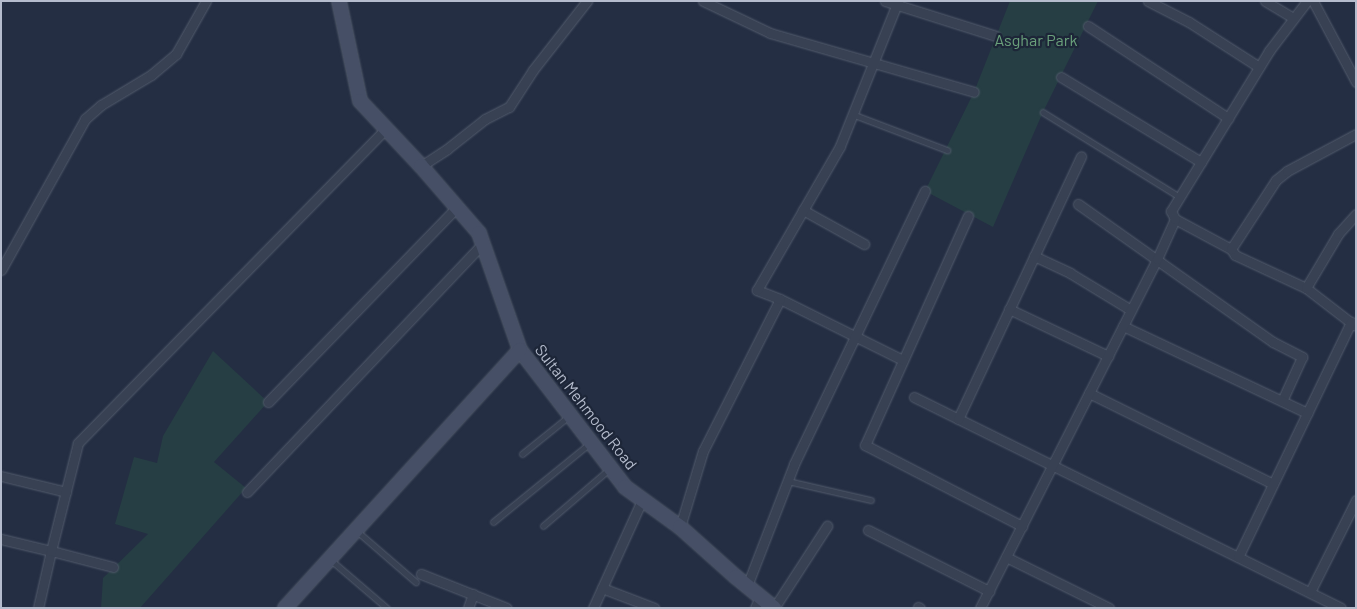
<!DOCTYPE html>
<style>
body{margin:0}
#map{position:relative;width:1357px;height:609px;overflow:hidden;background:#242e43;font-family:Barlow,sans-serif}
div>[style]{position:absolute}
[style*='--x']{left:calc(var(--x)*1px);top:calc(var(--y)*1px);width:calc(var(--w)*1px);rotate:calc(var(--a)*1deg)}
.green>*{inset:0;background:#263e44}
.roads{filter:drop-shadow(0 0 1px #535c6d) drop-shadow(0 0 1px #535c6d)}
.lane>*{height:4.5px;margin:-2.25px;padding:0 2.25px;transform-origin:2.25px;border-radius:2.25px;background:#384153}
.street>*{height:9px;margin:-4.5px;padding:0 4.5px;transform-origin:4.5px;border-radius:4.5px;background:#384153}
.secondary>*{height:14px;margin:-7px;padding:0 7px;transform-origin:7px;border-radius:7px;background:#464f66}
span{translate:-50% -50%;white-space:nowrap;text-align:center;line-height:1.15;-webkit-text-stroke:4.5px #1d2638;paint-order:stroke}
.park-label{font-size:16px;color:#6aa07b}
.street-label{font-size:16px;color:#b5bccd}
.frame{position:absolute;inset:0;border:2px solid #b5bccd;pointer-events:none}
</style>
<div id="map">
<div class="green">
<i style="clip-path:polygon(1010px 1px,1098px 1px,1043px 112px,993px 227px,925px 191px,974px 92px)"></i>
<i style="clip-path:polygon(213px 351px,268px 402px,214px 462px,246px 488px,140px 608px,101px 608px,103px 578px,148px 534px,115px 524px,134px 457px,157px 463px,163px 436px)"></i>
</div>
<div class="roads">
<div class="lane">
<i style="--x:1043;--y:112;--w:161;--a:31.8"></i>
<i style="--x:852;--y:114;--w:102;--a:20.8"></i>
<i style="--x:522;--y:454;--w:59;--a:-38.8"></i>
<i style="--x:788;--y:481;--w:85;--a:12.9"></i>
<i style="--x:493;--y:522;--w:124;--a:-39.1"></i>
<i style="--x:543;--y:526;--w:86;--a:-40.7"></i>
<i style="--x:357;--y:531;--w:78;--a:40.8"></i>
<i style="--x:331;--y:560;--w:74;--a:40.6"></i>
</div>
<div class="street">
<i style="--x:703;--y:1;--w:74;--a:25.5"></i>
<i style="--x:770;--y:33;--w:212;--a:16.1"></i>
<i style="--x:885;--y:1;--w:116;--a:17.5"></i>
<i style="--x:1148;--y:1;--w:46;--a:27.1"></i>
<i style="--x:1189;--y:22;--w:83;--a:32.7"></i>
<i style="--x:1265;--y:1;--w:33;--a:31"></i>
<i style="--x:1313;--y:1;--w:92;--a:62"></i>
<i style="--x:1088;--y:26;--w:168;--a:33.3"></i>
<i style="--x:1061;--y:77;--w:164;--a:31.3"></i>
<i style="--x:421;--y:166;--w:31;--a:-33"></i>
<i style="--x:447;--y:149;--w:48;--a:-38.3"></i>
<i style="--x:485;--y:119;--w:27;--a:-27"></i>
<i style="--x:509;--y:107;--w:44;--a:-57"></i>
<i style="--x:533;--y:70;--w:88;--a:-52"></i>
<i style="--x:1078;--y:204;--w:239;--a:35.3"></i>
<i style="--x:1273;--y:342;--w:33;--a:27"></i>
<i style="--x:1302;--y:357;--w:48;--a:114.4"></i>
<i style="--x:803;--y:210;--w:70;--a:29.1"></i>
<i style="--x:968;--y:216;--w:251;--a:114.2"></i>
<i style="--x:865;--y:445;--w:177;--a:27.3"></i>
<i style="--x:1175;--y:219;--w:64;--a:28.2"></i>
<i style="--x:1231;--y:249;--w:7;--a:56"></i>
<i style="--x:1235;--y:255;--w:78;--a:24.9"></i>
<i style="--x:1306;--y:288;--w:61;--a:37.6"></i>
<i style="--x:1231;--y:249;--w:82;--a:-56.9"></i>
<i style="--x:1276;--y:180;--w:14;--a:-39"></i>
<i style="--x:1287;--y:171;--w:78;--a:-28.2"></i>
<i style="--x:1034;--y:256;--w:40;--a:25"></i>
<i style="--x:1070;--y:273;--w:71;--a:31.2"></i>
<i style="--x:1;--y:270;--w:173;--a:-60.9"></i>
<i style="--x:85;--y:119;--w:21;--a:-41"></i>
<i style="--x:101;--y:105;--w:58;--a:-31"></i>
<i style="--x:151;--y:75;--w:33;--a:-40"></i>
<i style="--x:176;--y:54;--w:61;--a:-60.5"></i>
<i style="--x:1306;--y:288;--w:63;--a:-59.3"></i>
<i style="--x:1338;--y:234;--w:27;--a:-48"></i>
<i style="--x:780;--y:299;--w:137;--a:26.4"></i>
<i style="--x:1009;--y:309;--w:110;--a:25.4"></i>
<i style="--x:1123;--y:326;--w:204;--a:25.3"></i>
<i style="--x:1089;--y:393;--w:205;--a:26.3"></i>
<i style="--x:914;--y:397;--w:476;--a:26.3"></i>
<i style="--x:268;--y:402;--w:272;--a:-45.9"></i>
<i style="--x:958;--y:419;--w:290;--a:-64.9"></i>
<i style="--x:1;--y:476;--w:67;--a:13.8"></i>
<i style="--x:247;--y:492;--w:343;--a:-46.5"></i>
<i style="--x:680;--y:527;--w:79;--a:-73.2"></i>
<i style="--x:703;--y:451;--w:170;--a:-63.1"></i>
<i style="--x:780;--y:299;--w:25;--a:-159"></i>
<i style="--x:757;--y:290;--w:166;--a:-60"></i>
<i style="--x:840;--y:146;--w:156;--a:-68.2"></i>
<i style="--x:868;--y:530;--w:136;--a:26.8"></i>
<i style="--x:1;--y:539;--w:51;--a:13.5"></i>
<i style="--x:51;--y:551;--w:58;--a:102.8"></i>
<i style="--x:1006;--y:557;--w:115;--a:26.3"></i>
<i style="--x:1238;--y:557;--w:261;--a:-64.3"></i>
<i style="--x:113;--y:567;--w:64;--a:-165.5"></i>
<i style="--x:51;--y:551;--w:111;--a:-76"></i>
<i style="--x:78;--y:443;--w:438;--a:-45.6"></i>
<i style="--x:421;--y:574;--w:92;--a:21.6"></i>
<i style="--x:747;--y:586;--w:131;--a:-68.9"></i>
<i style="--x:794;--y:464;--w:303;--a:-64.4"></i>
<i style="--x:602;--y:588;--w:56;--a:21"></i>
<i style="--x:1310;--y:592;--w:103;--a:-63.4"></i>
<i style="--x:918;--y:607;--w:2;--a:27"></i>
<i style="--x:468;--y:608;--w:15;--a:-70"></i>
<i style="--x:593;--y:608;--w:119;--a:-65.6"></i>
<i style="--x:755;--y:608;--w:12;--a:-66"></i>
<i style="--x:774;--y:608;--w:98;--a:-57.1"></i>
<i style="--x:980;--y:608;--w:391;--a:-63.1"></i>
<i style="--x:1157;--y:259;--w:44;--a:-65.8"></i>
<i style="--x:1175;--y:219;--w:9;--a:-117"></i>
<i style="--x:1171;--y:211;--w:188;--a:-58.5"></i>
<i style="--x:1269;--y:51;--w:63;--a:-52.8"></i>
</div>
<div class="secondary">
<i style="--x:339;--y:1;--w:102;--a:78.1"></i>
<i style="--x:360;--y:101;--w:89;--a:46.8"></i>
<i style="--x:421;--y:166;--w:89;--a:49.1"></i>
<i style="--x:479;--y:233;--w:124;--a:70.7"></i>
<i style="--x:520;--y:350;--w:173;--a:52.5"></i>
<i style="--x:625;--y:487;--w:68;--a:36"></i>
<i style="--x:680;--y:527;--w:75;--a:41.8"></i>
<i style="--x:736;--y:577;--w:49;--a:39.2"></i>
<i style="--x:285;--y:608;--w:349;--a:-47.7"></i>
</div>
</div>
<div class="park-label">
<span style="left:1036px;top:40px">Asghar Park</span>
</div>
<div class="street-label">
<span style="left:586px;top:407px;rotate:52deg">Sultan Mehmood Road</span>
</div>
<div class="frame"></div>
</div>
